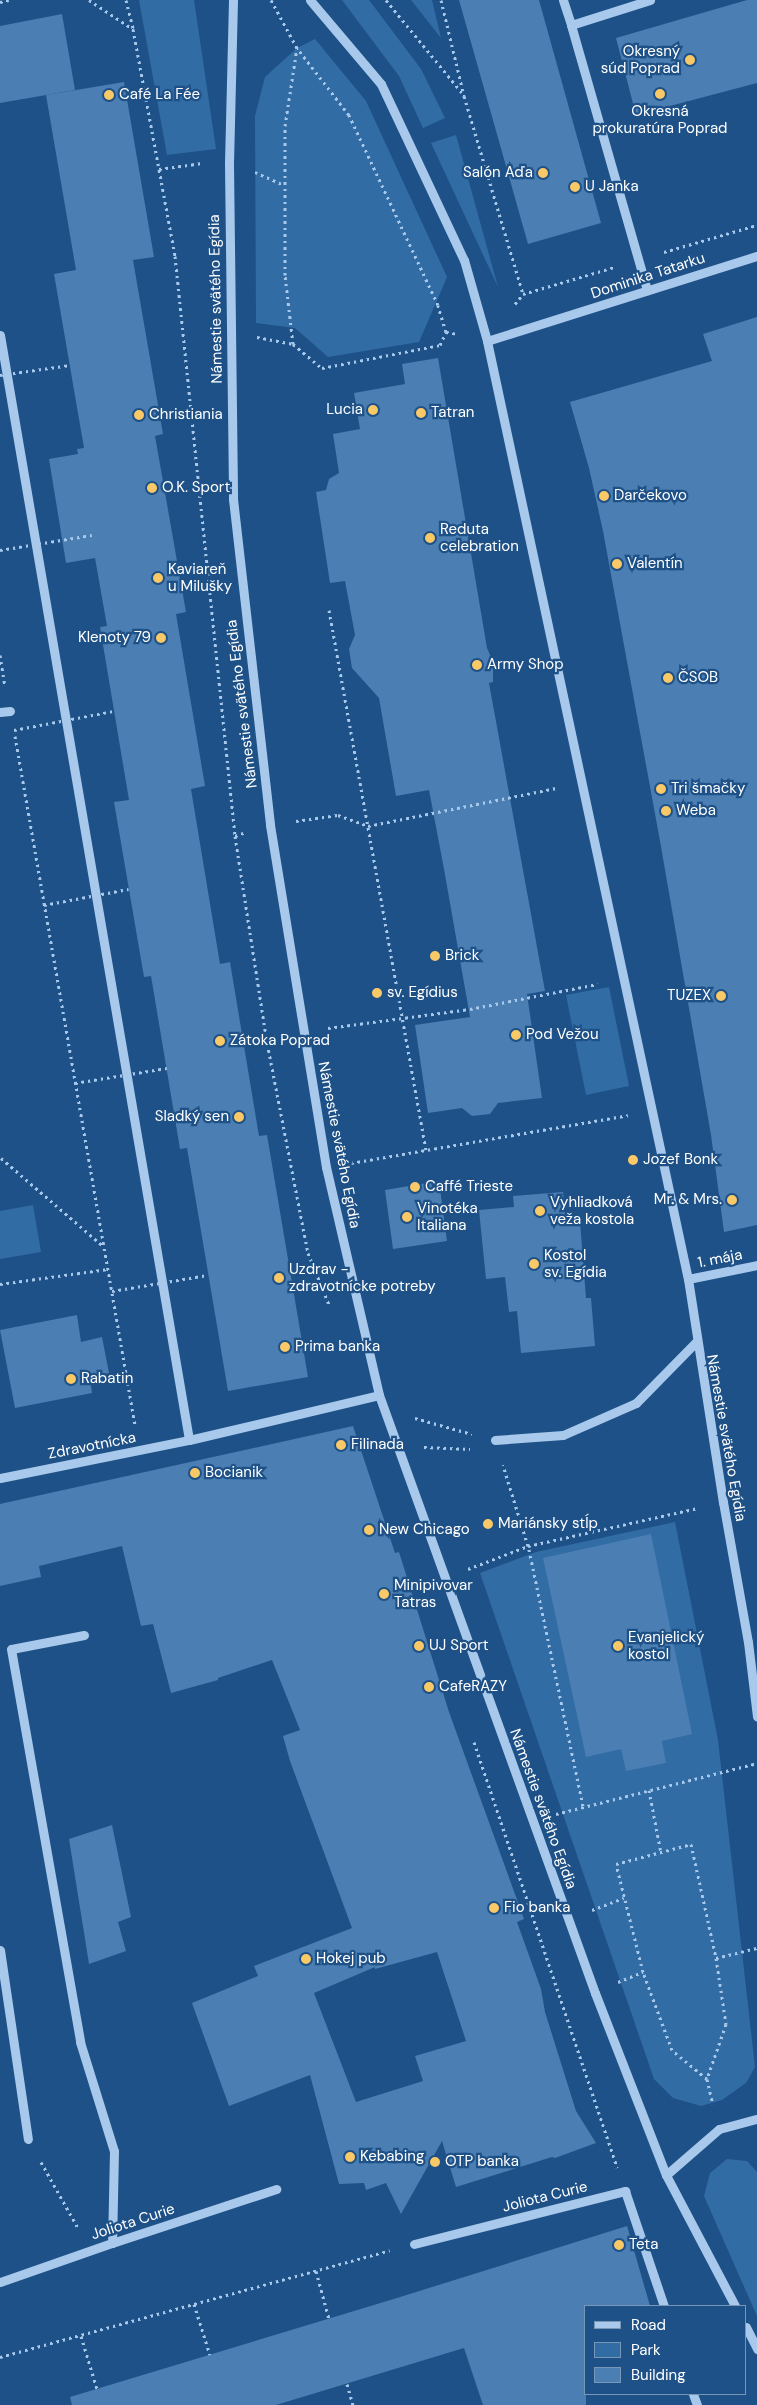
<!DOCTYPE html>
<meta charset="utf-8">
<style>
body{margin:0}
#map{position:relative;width:757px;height:2405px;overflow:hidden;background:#1e5187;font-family:"DM Sans",sans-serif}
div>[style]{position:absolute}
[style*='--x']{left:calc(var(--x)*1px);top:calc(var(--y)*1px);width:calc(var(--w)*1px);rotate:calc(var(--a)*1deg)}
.green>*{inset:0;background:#326ca5}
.building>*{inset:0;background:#4b7eb2}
.path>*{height:3px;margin-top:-1.5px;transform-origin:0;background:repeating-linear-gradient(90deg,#a8c9eb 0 2.5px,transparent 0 6.5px)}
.minor>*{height:9px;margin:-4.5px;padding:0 4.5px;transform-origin:4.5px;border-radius:4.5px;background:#a8c9eb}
.path-bridge>*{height:3px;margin-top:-1.5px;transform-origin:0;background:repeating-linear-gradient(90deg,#a8c9eb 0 2.5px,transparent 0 6.5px)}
.dots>*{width:14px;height:14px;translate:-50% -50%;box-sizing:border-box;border:2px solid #1e5187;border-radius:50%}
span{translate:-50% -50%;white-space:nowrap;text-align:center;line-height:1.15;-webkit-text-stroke:4.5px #1e5187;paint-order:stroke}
.poi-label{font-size:15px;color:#fff}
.right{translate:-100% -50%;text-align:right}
.left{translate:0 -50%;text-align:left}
.street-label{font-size:15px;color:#fff}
.legend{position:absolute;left:584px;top:2305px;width:162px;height:90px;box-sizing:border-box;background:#1e5187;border:1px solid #7897b7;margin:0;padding:6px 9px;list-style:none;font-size:15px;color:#fff}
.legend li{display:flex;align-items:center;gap:10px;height:25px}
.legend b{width:25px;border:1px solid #7897b7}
</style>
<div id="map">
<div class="green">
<i style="clip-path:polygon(139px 0,194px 0,216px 149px,167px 155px)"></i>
<i style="clip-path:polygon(342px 0,369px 0,421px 69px,445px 118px,423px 128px,399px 76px)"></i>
<i style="clip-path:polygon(411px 0,432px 0,441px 38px)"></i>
<i style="clip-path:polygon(315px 39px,366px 101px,447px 277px,419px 342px,328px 357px,295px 328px,256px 323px,255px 116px,265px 77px,297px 48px)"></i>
<i style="clip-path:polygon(456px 135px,498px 287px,431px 143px)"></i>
<i style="clip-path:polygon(609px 987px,629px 1086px,586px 1095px,566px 995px)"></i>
<i style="clip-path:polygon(33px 1205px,41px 1252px,0 1259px,0 1211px)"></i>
<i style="clip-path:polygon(675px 1522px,718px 1740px,755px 2067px,746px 2083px,722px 2100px,701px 2106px,673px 2098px,654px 2079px,480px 1573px,536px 1552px)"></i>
<i style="clip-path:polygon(727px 2159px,747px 2161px,757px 2172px,757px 2316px,704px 2196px,710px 2173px)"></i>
</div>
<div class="building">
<i style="clip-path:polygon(459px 0,539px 0,601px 223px,528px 244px)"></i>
<i style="clip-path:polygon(747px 0,757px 0,757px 83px,636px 115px,616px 38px)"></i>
<i style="clip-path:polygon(62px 14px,75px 90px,0 103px,0 26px)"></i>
<i style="clip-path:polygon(124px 82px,154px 257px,133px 260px,163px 434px,155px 436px,186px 612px,176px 614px,205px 786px,191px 789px,220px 964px,230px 962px,259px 1136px,267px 1135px,308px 1377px,228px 1391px,187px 1148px,180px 1149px,151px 976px,144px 977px,114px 802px,129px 800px,100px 627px,107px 626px,95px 558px,66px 563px,49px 459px,78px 454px,77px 449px,84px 448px,54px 274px,76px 270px,46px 95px)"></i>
<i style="clip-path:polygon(757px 317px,757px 1225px,724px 1232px,711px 1135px,660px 841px,603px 531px,589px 468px,570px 402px,712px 361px,703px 334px)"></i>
<i style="clip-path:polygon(438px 358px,487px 648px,493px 662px,493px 682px,489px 683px,545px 991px,527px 994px,542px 1098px,498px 1103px,490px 1114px,472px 1116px,462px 1108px,428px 1113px,415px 1025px,470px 1017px,444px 869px,429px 790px,396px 796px,379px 698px,352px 668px,349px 649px,355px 635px,345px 581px,330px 583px,316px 492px,326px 490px,329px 479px,339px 473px,333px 434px,360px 429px,354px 393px,405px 384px,402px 364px)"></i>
<i style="clip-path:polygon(439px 1181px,447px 1241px,393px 1249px,385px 1190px)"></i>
<i style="clip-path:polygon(563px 1192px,566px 1222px,580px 1221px,586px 1298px,591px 1298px,595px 1346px,521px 1353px,517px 1311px,509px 1312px,505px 1277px,486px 1279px,479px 1210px,514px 1207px,513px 1196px)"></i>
<i style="clip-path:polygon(77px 1315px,81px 1342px,102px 1337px,109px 1373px,90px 1377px,92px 1393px,15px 1408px,0 1330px)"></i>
<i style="clip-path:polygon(evenodd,353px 1426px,395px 1553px,399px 1552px,449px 1712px,524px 1919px,517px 1922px,541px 1989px,545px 2012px,576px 2111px,596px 2143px,555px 2158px,552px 2157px,456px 2187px,442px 2141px,401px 2214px,386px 2183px,366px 2190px,364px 2183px,339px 2184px,310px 2075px,229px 2106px,192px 2003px,258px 1976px,254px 1966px,352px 1928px,290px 1761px,283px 1736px,300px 1730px,272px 1660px,218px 1678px,218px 1680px,171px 1693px,153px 1624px,141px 1626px,122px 1546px,39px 1566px,41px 1577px,0 1586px,0 1504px,353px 1426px,437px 1952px,466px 2041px,415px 2056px,423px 2081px,356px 2102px,314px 1993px,375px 1967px,375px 1969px,437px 1952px)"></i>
<i style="clip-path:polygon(651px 1534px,692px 1734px,662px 1741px,666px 1763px,626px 1771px,621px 1749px,586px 1757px,543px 1558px)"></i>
<i style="clip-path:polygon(112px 1825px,131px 1917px,118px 1922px,126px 1951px,89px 1964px,69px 1839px)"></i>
<i style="clip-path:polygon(627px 2226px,650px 2306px,586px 2306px,586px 2405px,483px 2405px,464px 2348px,276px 2405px,72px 2405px,70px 2397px,397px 2298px)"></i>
</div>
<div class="path">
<i style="--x:89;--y:0;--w:53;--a:33.4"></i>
<i style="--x:133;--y:29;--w:231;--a:79.5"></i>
<i style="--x:175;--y:256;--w:583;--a:84.09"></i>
<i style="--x:235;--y:836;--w:203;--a:81.2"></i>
<i style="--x:266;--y:1037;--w:220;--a:79"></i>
<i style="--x:308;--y:1253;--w:58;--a:67.8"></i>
<i style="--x:126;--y:0;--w:29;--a:76"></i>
<i style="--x:386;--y:0;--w:122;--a:50.7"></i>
<i style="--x:441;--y:0;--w:99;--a:76.5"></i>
<i style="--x:464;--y:96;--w:207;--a:73.4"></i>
<i style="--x:0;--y:2;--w:9;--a:-13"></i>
<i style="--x:159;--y:169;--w:44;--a:-7.8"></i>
<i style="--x:255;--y:172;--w:32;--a:24"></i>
<i style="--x:664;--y:252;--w:97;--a:-16.2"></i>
<i style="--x:515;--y:304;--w:13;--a:-51"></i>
<i style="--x:523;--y:294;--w:96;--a:-16.4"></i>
<i style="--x:446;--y:332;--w:12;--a:9"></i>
<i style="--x:257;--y:337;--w:37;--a:11"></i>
<i style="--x:293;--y:344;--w:38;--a:40"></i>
<i style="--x:322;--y:368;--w:120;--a:-11"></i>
<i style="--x:440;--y:345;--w:14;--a:-65"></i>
<i style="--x:446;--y:332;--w:28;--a:-107"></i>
<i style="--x:438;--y:305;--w:210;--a:-115.1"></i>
<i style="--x:349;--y:115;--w:85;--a:-127.8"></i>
<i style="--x:297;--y:48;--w:55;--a:-118.4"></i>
<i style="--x:293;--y:344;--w:69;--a:-96.6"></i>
<i style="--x:285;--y:275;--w:149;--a:-90"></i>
<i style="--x:285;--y:126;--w:79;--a:-81.3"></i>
<i style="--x:191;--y:412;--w:17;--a:-3"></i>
<i style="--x:329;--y:610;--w:549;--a:79.82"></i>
<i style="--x:0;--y:655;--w:31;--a:81"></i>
<i style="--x:15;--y:736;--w:699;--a:80.12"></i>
<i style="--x:296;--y:821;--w:42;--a:-8.1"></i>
<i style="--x:338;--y:815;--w:32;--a:20"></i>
<i style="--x:368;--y:826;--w:192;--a:-11.4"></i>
<i style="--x:235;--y:836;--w:12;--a:-20"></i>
<i style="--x:328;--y:1028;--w:143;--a:-7.6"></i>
<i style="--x:470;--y:1009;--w:130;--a:-11.1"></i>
<i style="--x:266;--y:1037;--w:12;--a:-5"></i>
<i style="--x:1;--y:1158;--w:135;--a:40.8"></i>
<i style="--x:351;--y:1163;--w:281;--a:-9.8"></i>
<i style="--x:0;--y:1284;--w:109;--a:-7.9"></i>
<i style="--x:415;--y:1418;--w:59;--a:15.7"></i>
<i style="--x:424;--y:1447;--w:46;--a:2.5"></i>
<i style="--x:468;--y:1569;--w:64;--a:-21"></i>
<i style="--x:528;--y:1546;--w:85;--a:-107.2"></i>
<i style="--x:474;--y:1742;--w:449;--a:71.4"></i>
<i style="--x:649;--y:1790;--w:64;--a:79.2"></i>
<i style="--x:583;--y:1806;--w:266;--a:-101.9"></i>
<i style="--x:528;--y:1546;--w:174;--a:-12.6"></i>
<i style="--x:556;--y:1814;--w:207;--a:-14.2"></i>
<i style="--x:691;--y:1844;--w:117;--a:77.6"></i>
<i style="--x:716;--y:1958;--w:67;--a:81.4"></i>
<i style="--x:726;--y:2024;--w:58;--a:109.1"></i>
<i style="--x:707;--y:2079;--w:45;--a:-140.4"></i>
<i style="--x:672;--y:2050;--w:83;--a:-110.4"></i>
<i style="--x:643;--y:1972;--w:111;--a:-104"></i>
<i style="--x:616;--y:1864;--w:78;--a:-14.9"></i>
<i style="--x:592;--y:1910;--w:34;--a:-21"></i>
<i style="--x:716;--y:1958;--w:42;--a:-13.7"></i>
<i style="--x:618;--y:1982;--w:27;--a:-22"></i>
<i style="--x:707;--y:2079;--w:26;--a:77"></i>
<i style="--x:41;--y:2162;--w:76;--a:60.7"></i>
<i style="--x:316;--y:2271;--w:50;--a:74.8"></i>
<i style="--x:194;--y:2304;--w:53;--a:72.6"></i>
<i style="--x:81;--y:2336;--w:55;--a:73.2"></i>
<i style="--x:0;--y:2357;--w:404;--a:-15.3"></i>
<i style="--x:347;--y:2384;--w:22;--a:74"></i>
</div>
<div class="minor">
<i style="--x:233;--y:0;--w:164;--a:91.4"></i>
<i style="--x:229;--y:164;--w:335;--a:89.3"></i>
<i style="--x:233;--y:499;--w:328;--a:83.5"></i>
<i style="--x:270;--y:825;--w:347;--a:80.7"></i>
<i style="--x:326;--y:1167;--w:234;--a:76.9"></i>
<i style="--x:379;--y:1395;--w:636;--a:70.14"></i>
<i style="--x:595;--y:1993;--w:195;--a:68.7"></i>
<i style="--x:666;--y:2175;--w:148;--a:62.2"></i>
<i style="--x:310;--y:0;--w:110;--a:49.8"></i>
<i style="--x:381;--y:84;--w:195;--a:64.8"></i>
<i style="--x:464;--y:260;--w:84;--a:74.1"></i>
<i style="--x:487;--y:341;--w:959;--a:77.91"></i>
<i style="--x:688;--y:1279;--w:226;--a:81.1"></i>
<i style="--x:723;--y:1502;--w:142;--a:79.9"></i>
<i style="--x:748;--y:1642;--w:75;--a:83.1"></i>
<i style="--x:563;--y:0;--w:26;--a:72"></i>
<i style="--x:571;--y:25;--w:83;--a:-17.6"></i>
<i style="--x:571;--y:25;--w:276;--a:74"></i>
<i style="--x:0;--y:335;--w:1121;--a:80.29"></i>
<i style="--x:189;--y:1440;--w:195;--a:-13.3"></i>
<i style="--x:487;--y:341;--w:283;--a:-17.5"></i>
<i style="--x:0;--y:712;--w:10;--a:-6"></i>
<i style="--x:688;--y:1279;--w:70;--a:-11.5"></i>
<i style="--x:495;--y:1440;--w:68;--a:-4.2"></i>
<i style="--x:563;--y:1435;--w:80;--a:-23.7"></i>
<i style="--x:636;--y:1403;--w:86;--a:-45.5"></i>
<i style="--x:0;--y:1478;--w:193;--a:-11.4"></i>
<i style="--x:84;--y:1635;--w:74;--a:169.1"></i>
<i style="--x:11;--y:1649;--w:399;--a:80"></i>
<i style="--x:80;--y:2042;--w:114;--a:72.7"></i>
<i style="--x:114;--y:2151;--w:92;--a:91.2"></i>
<i style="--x:0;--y:1950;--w:191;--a:81.6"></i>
<i style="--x:666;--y:2175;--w:70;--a:-41"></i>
<i style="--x:719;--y:2129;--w:39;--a:-15"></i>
<i style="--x:414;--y:2244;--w:218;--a:-14.1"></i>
<i style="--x:625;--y:2191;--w:121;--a:71.3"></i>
<i style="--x:0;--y:2282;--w:119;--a:-19.2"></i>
<i style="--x:112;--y:2243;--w:173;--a:-18.2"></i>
<i style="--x:746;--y:2327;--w:25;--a:63"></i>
<i style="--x:693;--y:2394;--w:12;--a:70"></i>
</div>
<div class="path-bridge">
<i style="--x:0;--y:375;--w:71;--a:-8.1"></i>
<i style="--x:0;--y:550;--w:93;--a:-9.3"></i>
<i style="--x:14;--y:730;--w:102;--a:-10.8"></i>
<i style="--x:44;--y:905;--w:86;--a:-10.7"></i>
<i style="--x:75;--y:1083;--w:93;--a:-9.3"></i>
<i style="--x:112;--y:1291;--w:97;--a:-9.5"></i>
</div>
<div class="dots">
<i style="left:690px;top:60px;background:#f9c867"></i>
<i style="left:660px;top:94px;background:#f9c867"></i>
<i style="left:109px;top:95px;background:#f9c867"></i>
<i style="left:543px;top:173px;background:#f9c867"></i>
<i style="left:575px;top:187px;background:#f9c867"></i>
<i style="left:373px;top:410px;background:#f9c867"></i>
<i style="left:421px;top:413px;background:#f9c867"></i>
<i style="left:139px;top:415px;background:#f9c867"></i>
<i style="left:152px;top:488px;background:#f9c867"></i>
<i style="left:604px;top:496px;background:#f9c867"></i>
<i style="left:430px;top:538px;background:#f9c867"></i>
<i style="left:617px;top:564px;background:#f9c867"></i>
<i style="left:158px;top:578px;background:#f9c867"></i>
<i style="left:161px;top:638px;background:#f9c867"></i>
<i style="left:477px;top:665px;background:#f9c867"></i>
<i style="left:668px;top:678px;background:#f9c867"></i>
<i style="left:661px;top:789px;background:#f9c867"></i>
<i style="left:666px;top:811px;background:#f9c867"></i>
<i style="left:435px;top:956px;background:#f9c867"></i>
<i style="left:377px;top:993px;background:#f9c867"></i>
<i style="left:721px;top:996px;background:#f9c867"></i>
<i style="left:516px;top:1035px;background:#f9c867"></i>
<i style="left:220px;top:1041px;background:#f9c867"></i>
<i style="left:239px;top:1117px;background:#f9c867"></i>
<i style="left:633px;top:1160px;background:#f9c867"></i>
<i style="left:415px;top:1187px;background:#f9c867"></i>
<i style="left:732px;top:1200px;background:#f9c867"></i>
<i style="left:540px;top:1211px;background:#f9c867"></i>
<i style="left:407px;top:1217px;background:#f9c867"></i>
<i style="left:534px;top:1264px;background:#f9c867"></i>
<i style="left:279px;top:1278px;background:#f9c867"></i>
<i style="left:285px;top:1347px;background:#f9c867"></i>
<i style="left:71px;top:1379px;background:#f9c867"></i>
<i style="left:341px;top:1445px;background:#f9c867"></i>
<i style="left:195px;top:1473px;background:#f9c867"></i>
<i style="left:488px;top:1524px;background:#f9c867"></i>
<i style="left:369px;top:1530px;background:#f9c867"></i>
<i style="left:384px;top:1594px;background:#f9c867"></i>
<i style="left:419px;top:1646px;background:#f9c867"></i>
<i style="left:618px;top:1646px;background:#f9c867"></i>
<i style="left:429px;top:1687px;background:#f9c867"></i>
<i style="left:494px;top:1908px;background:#f9c867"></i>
<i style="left:306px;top:1959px;background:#f9c867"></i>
<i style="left:350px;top:2157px;background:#f9c867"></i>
<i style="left:435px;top:2162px;background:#f9c867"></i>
<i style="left:619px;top:2245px;background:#f9c867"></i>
</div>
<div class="poi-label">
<span class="right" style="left:680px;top:60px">Okresný<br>súd Poprad</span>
<span class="left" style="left:119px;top:95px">Café La Fée</span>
<span style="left:660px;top:120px">Okresná<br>prokuratúra Poprad</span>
<span class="right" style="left:533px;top:173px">Salón Aďa</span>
<span class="left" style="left:585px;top:187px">U Janka</span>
<span class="right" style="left:363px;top:410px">Lucia</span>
<span class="left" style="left:431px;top:413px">Tatran</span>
<span class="left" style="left:149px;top:415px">Christiania</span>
<span class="left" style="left:162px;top:488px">O.K. Sport</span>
<span class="left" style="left:614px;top:496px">Darčekovo</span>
<span class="left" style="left:440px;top:538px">Reduta<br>celebration</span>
<span class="left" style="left:627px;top:564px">Valentín</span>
<span class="left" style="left:168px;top:578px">Kaviareň<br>u Milušky</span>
<span class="right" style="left:151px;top:638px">Klenoty 79</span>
<span class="left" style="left:487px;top:665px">Army Shop</span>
<span class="left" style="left:678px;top:678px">ČSOB</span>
<span class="left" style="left:671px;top:789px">Tri šmačky</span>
<span class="left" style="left:676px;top:811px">Weba</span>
<span class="left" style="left:445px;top:956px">Brick</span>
<span class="left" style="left:387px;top:993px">sv. Egídius</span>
<span class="right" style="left:711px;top:996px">TUZEX</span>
<span class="left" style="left:526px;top:1035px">Pod Vežou</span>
<span class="left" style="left:230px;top:1041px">Zátoka Poprad</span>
<span class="right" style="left:229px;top:1117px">Sladký sen</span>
<span class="left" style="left:643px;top:1160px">Jozef Bonk</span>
<span class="left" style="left:425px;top:1187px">Caffé Trieste</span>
<span class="right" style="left:722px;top:1200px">Mr. &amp; Mrs.</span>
<span class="left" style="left:550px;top:1211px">Vyhliadková<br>veža kostola</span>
<span class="left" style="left:417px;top:1217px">Vinotéka<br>Italiana</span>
<span class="left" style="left:544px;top:1264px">Kostol<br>sv. Egídia</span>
<span class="left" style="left:289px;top:1278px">Uzdrav -<br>zdravotnícke potreby</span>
<span class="left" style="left:295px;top:1347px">Prima banka</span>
<span class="left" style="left:81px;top:1379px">Rabatin</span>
<span class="left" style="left:351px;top:1445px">Filinada</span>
<span class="left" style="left:205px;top:1473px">Bocianik</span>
<span class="left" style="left:498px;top:1524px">Mariánsky stĺp</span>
<span class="left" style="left:379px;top:1530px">New Chicago</span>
<span class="left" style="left:394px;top:1594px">Minipivovar<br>Tatras</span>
<span class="left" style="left:628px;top:1646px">Evanjelický<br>kostol</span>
<span class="left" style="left:429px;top:1646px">UJ Sport</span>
<span class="left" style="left:439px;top:1687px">CafeRAZY</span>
<span class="left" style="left:504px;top:1908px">Fio banka</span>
<span class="left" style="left:316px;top:1959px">Hokej pub</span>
<span class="left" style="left:360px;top:2157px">Kebabing</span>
<span class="left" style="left:445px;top:2162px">OTP banka</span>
<span class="left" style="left:629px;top:2245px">Teta</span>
</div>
<div class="street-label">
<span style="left:648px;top:276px;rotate:-18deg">Dominika Tatarku</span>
<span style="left:216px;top:299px;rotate:-91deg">Námestie svätého Egídia</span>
<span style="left:242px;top:704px;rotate:-97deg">Námestie svätého Egídia</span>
<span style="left:339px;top:1145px;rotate:79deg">Námestie svätého Egídia</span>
<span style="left:720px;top:1259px;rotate:-11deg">1. mája</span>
<span style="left:726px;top:1438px;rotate:80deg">Námestie svätého Egídia</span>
<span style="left:92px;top:1446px;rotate:-11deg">Zdravotnícka</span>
<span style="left:543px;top:1809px;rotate:70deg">Námestie svätého Egídia</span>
<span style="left:545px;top:2197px;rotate:-14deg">Joliota Curie</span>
<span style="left:133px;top:2222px;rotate:-18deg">Joliota Curie</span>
</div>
<ul class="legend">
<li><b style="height:6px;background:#a8c9eb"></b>Road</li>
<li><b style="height:14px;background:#326ca5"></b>Park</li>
<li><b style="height:14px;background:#4b7eb2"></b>Building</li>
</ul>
</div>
